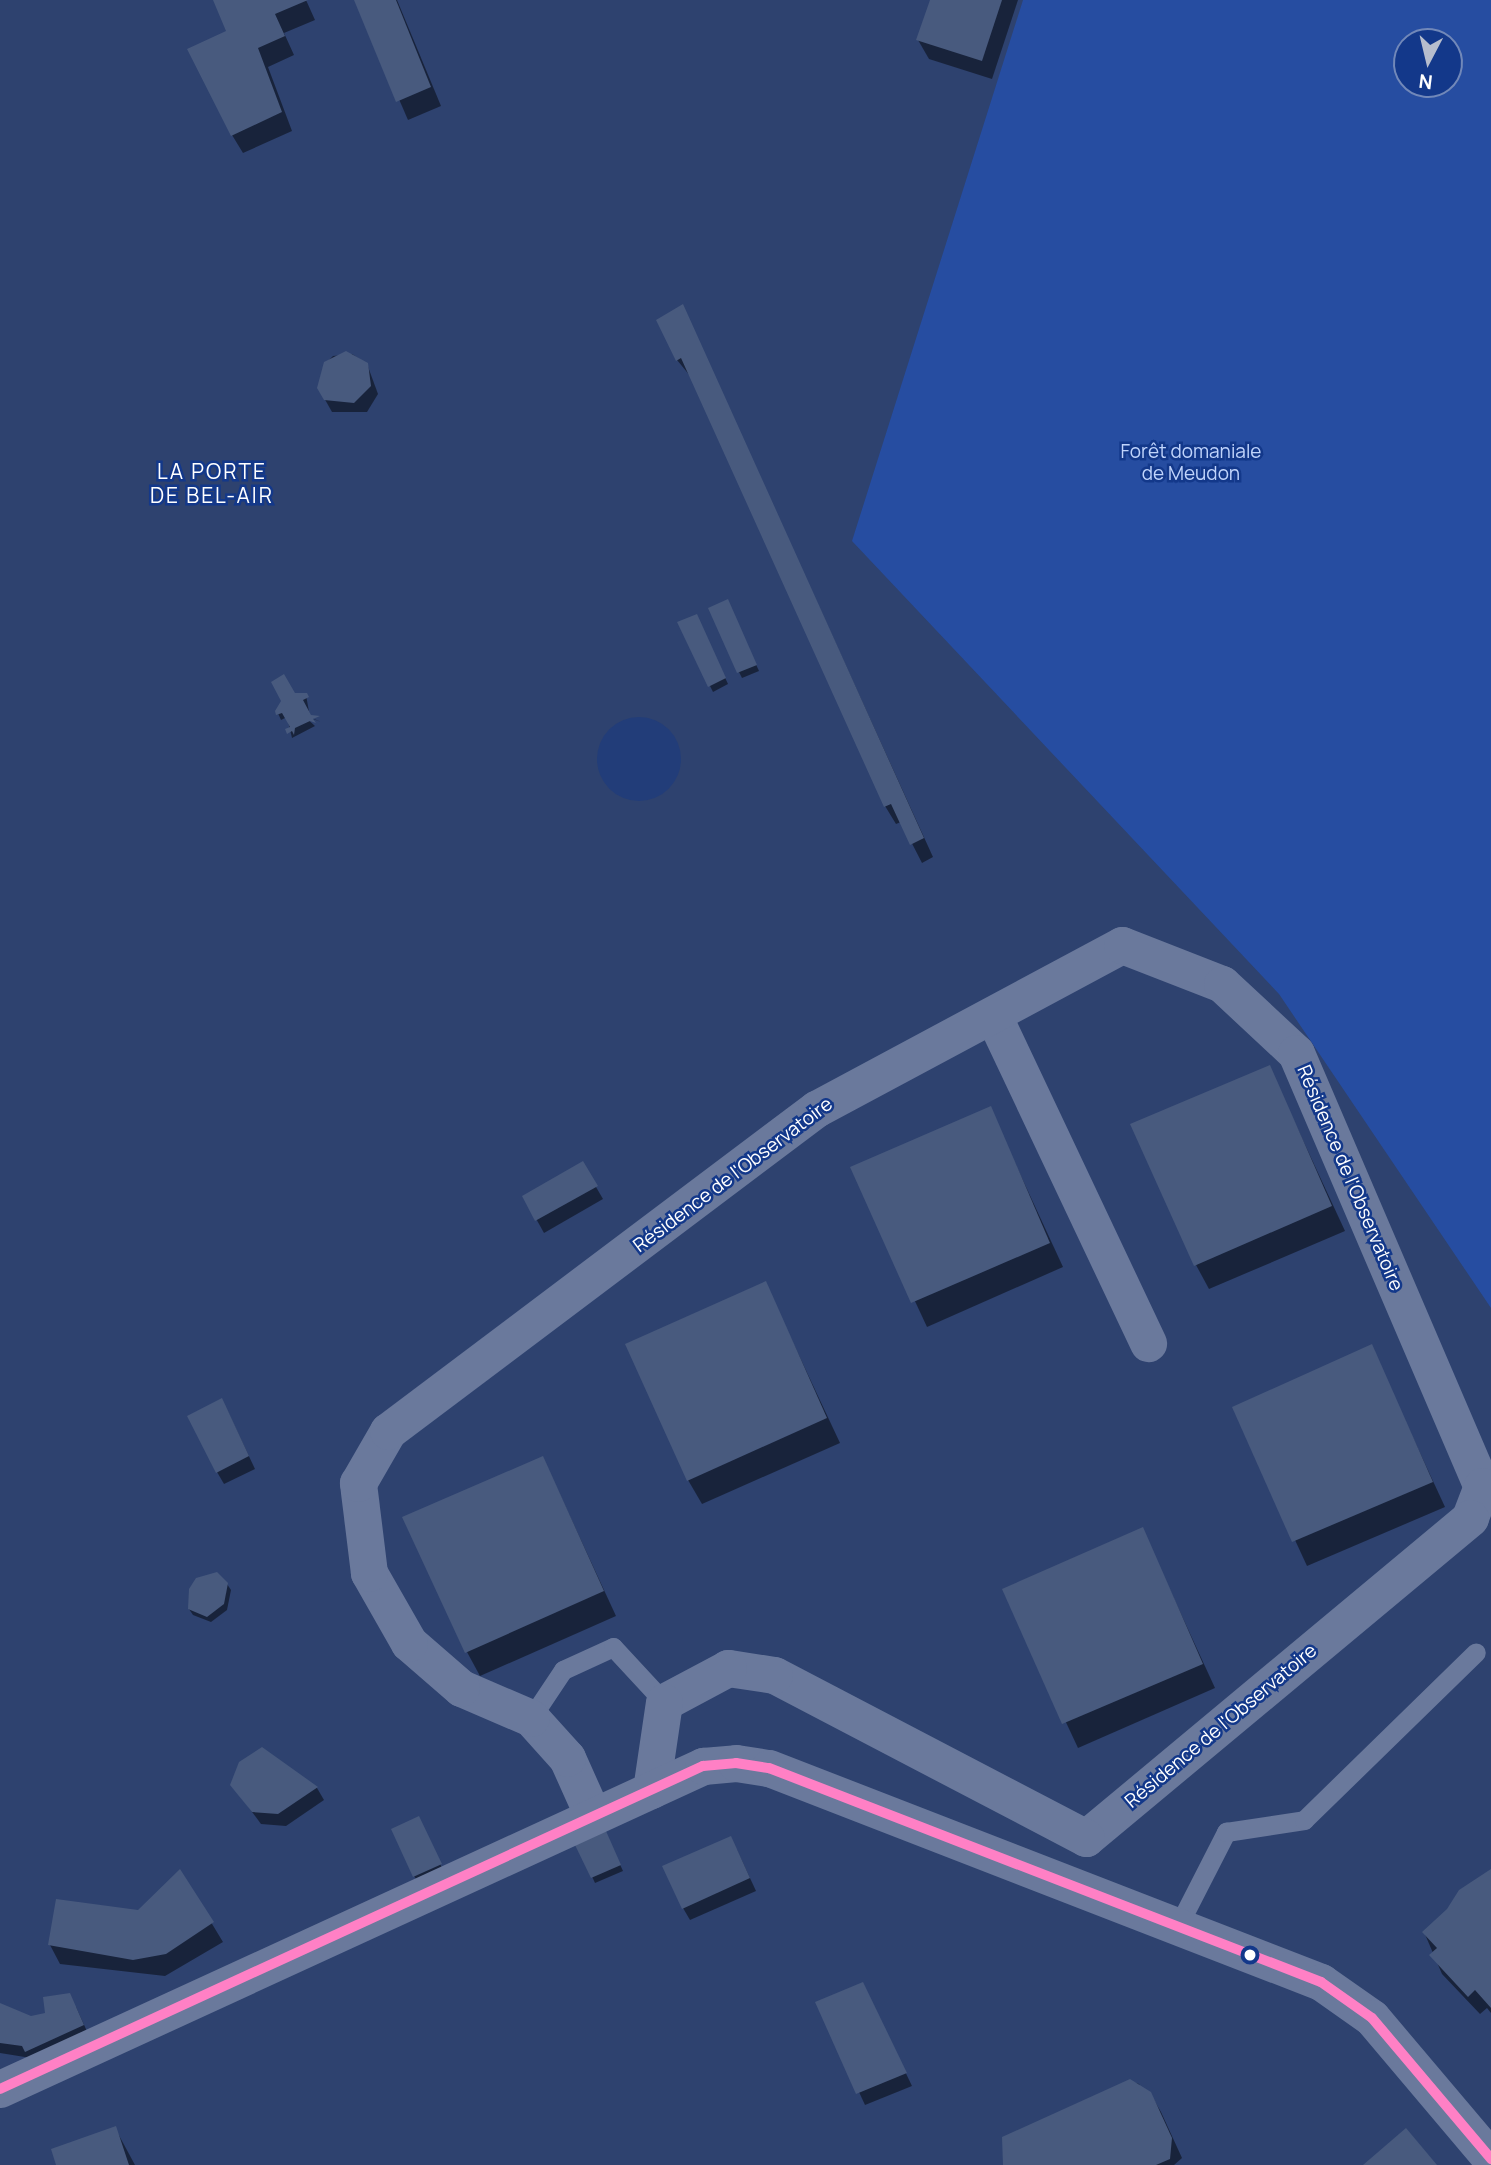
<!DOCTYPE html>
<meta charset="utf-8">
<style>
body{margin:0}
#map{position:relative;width:1491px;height:2165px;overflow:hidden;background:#2e426f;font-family:Manrope,sans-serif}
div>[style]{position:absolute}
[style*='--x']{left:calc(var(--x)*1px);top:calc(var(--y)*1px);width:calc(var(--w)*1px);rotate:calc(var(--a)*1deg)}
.green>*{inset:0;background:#264da1}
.water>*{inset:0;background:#223d79}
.round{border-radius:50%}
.shadow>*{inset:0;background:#0007}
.building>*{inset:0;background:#485a7e}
.lane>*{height:19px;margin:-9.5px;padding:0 9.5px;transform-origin:9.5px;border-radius:9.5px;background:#6a799c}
.street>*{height:37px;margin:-18.5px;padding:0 18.5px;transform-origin:18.5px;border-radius:18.5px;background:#6a799c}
.bus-1>*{height:10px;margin:-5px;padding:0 5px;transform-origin:5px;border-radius:5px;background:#ff80c5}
.dots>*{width:19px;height:19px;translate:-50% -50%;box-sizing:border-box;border:4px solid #13388a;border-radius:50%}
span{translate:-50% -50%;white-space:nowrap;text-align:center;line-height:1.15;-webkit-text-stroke:5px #13388a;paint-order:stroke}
.park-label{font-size:19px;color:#c0d4fc}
.street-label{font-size:19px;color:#fff}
.neighbourhood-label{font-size:21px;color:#fff;letter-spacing:2px}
.north{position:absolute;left:1393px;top:28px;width:70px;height:70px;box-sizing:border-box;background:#13388a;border:2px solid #7188b9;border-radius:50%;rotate:187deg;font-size:19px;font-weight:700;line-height:28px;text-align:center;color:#fff}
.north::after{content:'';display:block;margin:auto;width:24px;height:32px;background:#b6bdcd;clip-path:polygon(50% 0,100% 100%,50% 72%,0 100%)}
</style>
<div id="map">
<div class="green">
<i style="clip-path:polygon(evenodd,1023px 0,1491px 0,1491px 1308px,1279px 994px,852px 541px,1023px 0,1407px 42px,1449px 42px,1449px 84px,1407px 84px,1407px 42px)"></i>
</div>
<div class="water">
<i class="round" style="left:597px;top:717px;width:84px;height:84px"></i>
</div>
<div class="shadow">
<i style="clip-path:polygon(214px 0,306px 0,315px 20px,284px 33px,294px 55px,268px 67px,292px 131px,243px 153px,232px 135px,228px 32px)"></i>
<i style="clip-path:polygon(356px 0,397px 0,441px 106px,408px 120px)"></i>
<i style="clip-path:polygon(932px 0,1018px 0,992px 79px,929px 59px,918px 40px)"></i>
<i style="clip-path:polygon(682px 306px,933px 857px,922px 863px,901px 822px,896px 824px,885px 806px,691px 377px,677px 360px)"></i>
<i style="clip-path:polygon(352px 354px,367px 364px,378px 394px,367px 412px,332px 412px,318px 387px,326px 363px,333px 356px)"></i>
<i style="clip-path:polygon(730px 607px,759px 671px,742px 678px,739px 672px)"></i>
<i style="clip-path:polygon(699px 622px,728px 684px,713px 692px,710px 686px)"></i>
<i style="clip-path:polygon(294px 695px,306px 695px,310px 717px,321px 722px,303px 715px,315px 726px,292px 738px,287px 717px,281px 720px,277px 711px)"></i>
<i style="clip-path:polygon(1269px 1067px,1345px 1231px,1209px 1289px,1196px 1265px)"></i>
<i style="clip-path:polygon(990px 1109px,1063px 1267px,927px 1327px,853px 1168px)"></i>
<i style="clip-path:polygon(582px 1163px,603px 1199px,544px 1233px,524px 1197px)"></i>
<i style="clip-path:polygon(765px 1283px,840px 1443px,702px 1504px,688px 1480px)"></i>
<i style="clip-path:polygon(1371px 1347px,1445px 1507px,1307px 1566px,1234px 1408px)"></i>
<i style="clip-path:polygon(228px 1412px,255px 1469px,224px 1484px,217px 1472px)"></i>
<i style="clip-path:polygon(543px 1458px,616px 1616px,480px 1676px,467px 1652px)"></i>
<i style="clip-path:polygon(1142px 1529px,1215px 1688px,1078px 1748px,1004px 1590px)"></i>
<i style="clip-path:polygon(227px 1584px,231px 1590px,227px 1610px,211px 1622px,193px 1615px,189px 1609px)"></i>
<i style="clip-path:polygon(262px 1749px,317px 1788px,324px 1800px,286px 1826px,261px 1824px,232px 1785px)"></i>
<i style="clip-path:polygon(421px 1824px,443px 1870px,418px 1882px,414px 1876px)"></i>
<i style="clip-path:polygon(608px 1839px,623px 1871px,595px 1883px,578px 1846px)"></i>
<i style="clip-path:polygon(737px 1850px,756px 1891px,690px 1920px,683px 1908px)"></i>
<i style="clip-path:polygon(180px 1871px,223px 1942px,165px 1976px,60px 1964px,50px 1945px,138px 1912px)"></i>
<i style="clip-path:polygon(1491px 1871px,1491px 2013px,1487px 2008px,1480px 2014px,1442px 1974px,1424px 1932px,1449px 1910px,1460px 1892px)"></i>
<i style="clip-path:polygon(869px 1996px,912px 2086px,865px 2105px,818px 2003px)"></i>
<i style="clip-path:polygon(0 2005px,31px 2017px,76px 2007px,90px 2038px,31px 2058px,0 2053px)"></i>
<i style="clip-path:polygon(1130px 2081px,1139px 2084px,1144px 2094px,1150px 2093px,1161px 2112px,1182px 2158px,1174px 2165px,1005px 2165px)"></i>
<i style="clip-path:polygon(115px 2128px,135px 2165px,58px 2165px)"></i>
</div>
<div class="building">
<i style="clip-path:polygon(213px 0,308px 0,275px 14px,285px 36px,258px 48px,282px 112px,231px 136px,187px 49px,226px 31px)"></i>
<i style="clip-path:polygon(354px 0,396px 0,431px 87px,396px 102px)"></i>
<i style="clip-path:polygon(930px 0,1002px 0,982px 61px,916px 40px)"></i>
<i style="clip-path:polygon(683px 304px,924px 838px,910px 845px,891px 804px,884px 807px,681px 358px,676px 361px,656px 320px)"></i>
<i style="clip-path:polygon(346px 351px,368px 363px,371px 386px,354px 403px,324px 400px,317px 388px,324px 362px)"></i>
<i style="clip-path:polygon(728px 599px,757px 665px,737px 673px,708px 608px)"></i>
<i style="clip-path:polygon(697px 614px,726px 678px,708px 687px,677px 622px)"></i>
<i style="clip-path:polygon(284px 674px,295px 693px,307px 693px,309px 697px,303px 700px,311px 715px,320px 716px,313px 719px,316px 723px,310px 721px,295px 728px,294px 735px,292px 731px,287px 734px,285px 729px,290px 727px,282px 713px,276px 715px,275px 711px,281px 701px,271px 682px)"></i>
<i style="clip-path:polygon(1270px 1065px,1332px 1206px,1194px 1266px,1130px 1124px)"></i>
<i style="clip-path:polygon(991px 1106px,1050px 1243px,911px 1303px,850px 1167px)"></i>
<i style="clip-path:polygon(583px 1161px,598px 1186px,535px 1221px,522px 1196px)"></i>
<i style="clip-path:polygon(766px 1281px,827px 1418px,687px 1481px,625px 1344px)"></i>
<i style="clip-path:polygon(1372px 1344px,1433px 1482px,1292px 1542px,1232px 1407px)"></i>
<i style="clip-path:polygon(222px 1398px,249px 1456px,216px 1473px,187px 1416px)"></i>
<i style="clip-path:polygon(543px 1456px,604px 1591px,465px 1653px,402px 1517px)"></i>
<i style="clip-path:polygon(1143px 1527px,1203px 1664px,1062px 1724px,1002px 1589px)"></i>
<i style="clip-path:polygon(217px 1572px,228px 1583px,224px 1604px,207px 1617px,188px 1609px,189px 1589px,196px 1578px)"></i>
<i style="clip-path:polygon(262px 1747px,318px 1787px,278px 1814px,252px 1812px,230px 1785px,239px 1762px)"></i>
<i style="clip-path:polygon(419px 1816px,442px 1864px,413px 1877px,391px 1829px)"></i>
<i style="clip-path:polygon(606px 1831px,621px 1865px,591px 1878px,575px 1845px)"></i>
<i style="clip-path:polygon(731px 1836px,750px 1878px,682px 1909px,662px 1866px)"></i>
<i style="clip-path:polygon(180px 1869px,214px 1922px,166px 1954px,133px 1960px,48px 1945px,56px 1899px,138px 1910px)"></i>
<i style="clip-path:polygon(1491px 1869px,1491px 2008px,1475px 1990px,1468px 1997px,1429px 1955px,1437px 1948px,1422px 1932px,1447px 1909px,1459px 1890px)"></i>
<i style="clip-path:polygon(863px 1982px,907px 2073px,856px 2094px,815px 2002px)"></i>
<i style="clip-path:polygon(70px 1993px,84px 2025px,25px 2052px,22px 2046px,0 2043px,0 2003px,31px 2016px,45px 2013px,43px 1997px)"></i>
<i style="clip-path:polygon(1130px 2079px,1151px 2092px,1172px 2138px,1170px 2159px,1156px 2165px,1003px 2165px,1002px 2137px)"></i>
<i style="clip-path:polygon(116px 2126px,129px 2165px,56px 2165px,51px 2149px)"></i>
<i style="clip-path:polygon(1406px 2128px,1437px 2165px,1363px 2165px)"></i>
</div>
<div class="lane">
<i style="--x:531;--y:1718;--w:58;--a:-56.3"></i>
<i style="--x:563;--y:1670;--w:55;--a:-24.7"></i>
<i style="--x:613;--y:1647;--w:75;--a:47.2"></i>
<i style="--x:1178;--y:1926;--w:106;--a:-62.9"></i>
<i style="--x:1226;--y:1832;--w:79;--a:-8.7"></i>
<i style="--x:1304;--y:1820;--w:240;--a:-44.3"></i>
</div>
<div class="street">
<i style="--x:993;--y:1015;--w:363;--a:64.7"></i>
<i style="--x:593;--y:1816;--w:64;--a:-114.1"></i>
<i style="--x:567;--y:1758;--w:54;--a:-132"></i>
<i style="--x:531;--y:1718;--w:76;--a:-156.8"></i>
<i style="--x:461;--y:1688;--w:69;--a:-139.1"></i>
<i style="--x:409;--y:1643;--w:81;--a:-119.7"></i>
<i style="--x:369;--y:1573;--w:91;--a:-97"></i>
<i style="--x:358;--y:1483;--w:60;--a:-60"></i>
<i style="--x:388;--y:1431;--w:536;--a:-36.96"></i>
<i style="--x:816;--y:1109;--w:347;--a:-28.2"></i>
<i style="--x:1122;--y:945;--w:107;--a:21.3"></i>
<i style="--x:1222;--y:984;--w:101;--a:43"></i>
<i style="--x:1296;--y:1053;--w:471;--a:66.8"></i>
<i style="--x:1482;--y:1486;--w:34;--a:111"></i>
<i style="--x:1470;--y:1518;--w:500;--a:140.2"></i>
<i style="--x:1086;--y:1838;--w:352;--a:-152.4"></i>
<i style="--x:774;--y:1675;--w:47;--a:-171.3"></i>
<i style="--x:728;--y:1668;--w:72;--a:152"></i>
<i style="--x:664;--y:1702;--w:89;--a:98.4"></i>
<i style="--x:0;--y:2089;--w:774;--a:-24.68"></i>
<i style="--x:703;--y:1766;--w:33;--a:-5"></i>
<i style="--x:736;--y:1763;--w:33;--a:9"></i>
<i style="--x:769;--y:1768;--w:592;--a:21.19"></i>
<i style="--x:1321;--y:1982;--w:62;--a:35.2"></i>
<i style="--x:1372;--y:2018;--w:185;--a:49.8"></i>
</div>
<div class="bus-1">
<i style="--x:0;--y:2089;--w:774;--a:-24.68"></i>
<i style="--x:703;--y:1766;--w:33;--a:-5"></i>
<i style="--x:736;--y:1763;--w:33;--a:9"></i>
<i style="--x:769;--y:1768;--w:592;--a:21.19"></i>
<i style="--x:1321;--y:1982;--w:62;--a:35.2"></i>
<i style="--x:1372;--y:2018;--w:185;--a:49.8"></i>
</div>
<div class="dots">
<i style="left:1250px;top:1955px;background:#fff"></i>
</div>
<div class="park-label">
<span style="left:1191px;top:463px">Forêt domaniale<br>de Meudon</span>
</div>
<div class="street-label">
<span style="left:733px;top:1175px;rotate:-37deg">Résidence de l'Observatoire</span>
<span style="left:1350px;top:1178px;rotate:67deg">Résidence de l'Observatoire</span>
<span style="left:1221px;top:1726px;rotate:-40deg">Résidence de l'Observatoire</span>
</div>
<div class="neighbourhood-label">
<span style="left:212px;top:483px">LA PORTE<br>DE BEL-AIR</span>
</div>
<div class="north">N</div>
</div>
